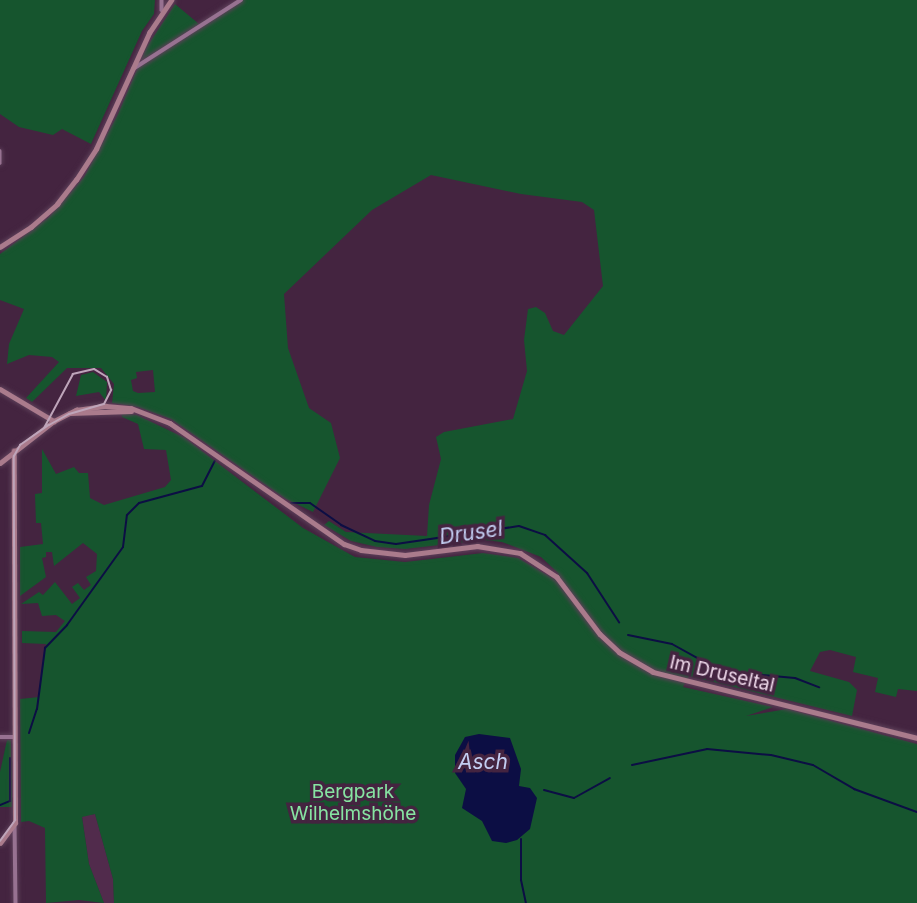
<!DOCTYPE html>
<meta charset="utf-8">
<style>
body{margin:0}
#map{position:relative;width:917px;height:903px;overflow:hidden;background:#442440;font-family:Inter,sans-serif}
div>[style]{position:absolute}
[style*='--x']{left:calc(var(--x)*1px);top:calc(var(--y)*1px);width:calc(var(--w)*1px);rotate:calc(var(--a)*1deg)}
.built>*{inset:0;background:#512b4c}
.green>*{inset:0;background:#16552e}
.water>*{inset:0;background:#0c0e44}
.stream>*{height:2px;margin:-1px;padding:0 1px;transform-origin:1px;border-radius:1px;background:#0c0e44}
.roads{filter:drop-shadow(0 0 2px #5d4059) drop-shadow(0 0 2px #5d4059)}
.street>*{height:3.5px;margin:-1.75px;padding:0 1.75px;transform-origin:1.75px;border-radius:1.75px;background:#977291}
.secondary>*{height:4.5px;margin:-2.25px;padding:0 2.25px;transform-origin:2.25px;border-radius:2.25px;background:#aa7b8c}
.tram>*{height:2px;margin:-1px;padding:0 1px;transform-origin:1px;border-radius:1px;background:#bea5ba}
span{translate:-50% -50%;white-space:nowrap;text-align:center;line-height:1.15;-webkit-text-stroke:7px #442440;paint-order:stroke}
.street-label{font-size:19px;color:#eed8ea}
.park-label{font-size:19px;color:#87e4a2}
.water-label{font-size:21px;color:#c3cef2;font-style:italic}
</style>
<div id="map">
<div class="built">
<i style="clip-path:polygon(95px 814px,113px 879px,114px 903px,104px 903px,89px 864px,82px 816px)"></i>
</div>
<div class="green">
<i style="clip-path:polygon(0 0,155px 0,154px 14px,142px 31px,91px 144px,62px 129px,53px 135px,19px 127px,0 114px)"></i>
<i style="clip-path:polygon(evenodd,238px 0,917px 0,917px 691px,898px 689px,896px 697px,875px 692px,878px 678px,853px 672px,856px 657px,830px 650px,820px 652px,810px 671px,849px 682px,857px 690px,852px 716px,689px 676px,683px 687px,773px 707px,746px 716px,787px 709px,917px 744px,917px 903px,114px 903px,113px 879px,95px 814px,82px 817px,89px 864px,104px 903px,79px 900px,46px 903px,45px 828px,29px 821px,21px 822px,20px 699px,39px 697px,46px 644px,22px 643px,22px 631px,56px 632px,65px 621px,56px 615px,42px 616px,38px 603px,21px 604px,39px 592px,43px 595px,55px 582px,72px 604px,80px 598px,72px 587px,78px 583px,84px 590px,91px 585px,86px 577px,96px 571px,97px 554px,83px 543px,54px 566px,52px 552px,46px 552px,46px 557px,42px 558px,46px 577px,20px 596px,20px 547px,43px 544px,41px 523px,36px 523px,35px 494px,42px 493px,42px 449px,56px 474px,74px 467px,79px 473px,88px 473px,90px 498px,104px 505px,165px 487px,171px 480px,166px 450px,144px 449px,138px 424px,122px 417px,121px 413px,137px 415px,185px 438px,303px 528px,355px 557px,405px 562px,483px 553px,518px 558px,554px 579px,559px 574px,541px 557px,502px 542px,484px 540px,405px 549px,377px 547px,351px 541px,324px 525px,329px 521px,346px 532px,427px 536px,429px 505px,441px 459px,436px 437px,444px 432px,513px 419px,527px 371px,524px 340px,528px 309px,536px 307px,545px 313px,553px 331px,564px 335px,603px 286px,594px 210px,582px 202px,521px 194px,431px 175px,372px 210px,284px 294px,288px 348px,309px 408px,331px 423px,340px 458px,313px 512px,286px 499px,171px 419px,138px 407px,112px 403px,114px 384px,101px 368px,67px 368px,32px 402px,26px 398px,59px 362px,52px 357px,29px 355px,7px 364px,9px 344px,24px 309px,0 300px,0 254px,49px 217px,84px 177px,118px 114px,146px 48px,175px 4px,199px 24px,238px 0,153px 370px,155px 392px,138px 393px,133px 391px,131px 380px,137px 378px,136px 372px,153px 370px)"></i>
<i style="clip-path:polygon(93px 372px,107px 382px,106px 401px,99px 392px,76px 396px,81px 375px)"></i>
<i style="clip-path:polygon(7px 740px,11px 740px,12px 807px,0 807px,0 772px)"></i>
</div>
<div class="water">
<i style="clip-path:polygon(479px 734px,510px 738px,521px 769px,519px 786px,530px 788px,537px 798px,530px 829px,517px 840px,506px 843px,492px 841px,482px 821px,462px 808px,466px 789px,455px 773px,455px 755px,465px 737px)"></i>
</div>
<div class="stream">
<i style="--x:291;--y:503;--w:19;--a:0"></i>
<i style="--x:310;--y:503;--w:38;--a:35"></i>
<i style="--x:341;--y:525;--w:38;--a:25"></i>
<i style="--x:375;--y:541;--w:21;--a:8"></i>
<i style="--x:396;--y:544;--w:124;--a:-8.3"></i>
<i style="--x:519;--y:526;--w:28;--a:19"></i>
<i style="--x:545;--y:535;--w:57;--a:42.1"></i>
<i style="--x:587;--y:573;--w:59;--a:56.9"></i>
<i style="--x:628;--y:635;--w:45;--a:11.6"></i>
<i style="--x:672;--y:644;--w:39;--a:29"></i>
<i style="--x:712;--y:667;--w:9;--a:27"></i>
<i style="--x:720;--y:671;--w:75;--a:5.3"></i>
<i style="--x:795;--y:678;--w:26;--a:21"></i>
<i style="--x:29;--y:733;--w:25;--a:-72"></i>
<i style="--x:37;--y:709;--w:62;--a:-82.5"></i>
<i style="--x:45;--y:648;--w:32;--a:-46"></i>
<i style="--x:67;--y:625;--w:96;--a:-54.3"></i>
<i style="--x:123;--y:547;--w:32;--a:-83"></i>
<i style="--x:127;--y:515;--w:17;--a:-45"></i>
<i style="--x:139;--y:503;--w:65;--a:-15.1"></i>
<i style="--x:202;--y:486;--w:28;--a:-63"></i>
<i style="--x:632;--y:765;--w:77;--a:-12"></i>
<i style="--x:707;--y:749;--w:64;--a:5.4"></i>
<i style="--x:771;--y:755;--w:43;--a:13.4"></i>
<i style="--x:813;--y:765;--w:48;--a:30.3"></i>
<i style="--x:854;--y:789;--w:67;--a:20.1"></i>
<i style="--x:544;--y:790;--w:31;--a:15"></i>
<i style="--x:574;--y:798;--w:41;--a:-29.1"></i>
<i style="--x:0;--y:805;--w:11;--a:-22"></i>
<i style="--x:10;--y:801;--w:43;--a:-90"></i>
<i style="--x:521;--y:839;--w:41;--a:90"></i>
<i style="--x:521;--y:880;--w:24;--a:78"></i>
</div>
<div class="roads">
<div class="street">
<i style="--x:162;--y:0;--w:10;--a:90"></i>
<i style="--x:133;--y:69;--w:128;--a:-32.6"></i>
<i style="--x:0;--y:151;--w:12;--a:90"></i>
<i style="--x:0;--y:737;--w:15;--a:0"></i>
<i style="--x:15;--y:823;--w:80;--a:89.3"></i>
</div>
<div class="secondary">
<i style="--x:0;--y:247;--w:37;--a:-33"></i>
<i style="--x:31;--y:227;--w:35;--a:-41"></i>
<i style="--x:57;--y:204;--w:31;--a:-52"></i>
<i style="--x:76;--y:180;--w:37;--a:-57"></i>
<i style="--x:96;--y:149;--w:128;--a:-65.4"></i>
<i style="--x:149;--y:33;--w:40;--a:-56"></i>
<i style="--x:0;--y:389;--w:63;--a:30.7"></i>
<i style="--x:70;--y:413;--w:61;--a:-1.9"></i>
<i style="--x:0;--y:463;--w:68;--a:-37.9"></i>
<i style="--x:54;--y:421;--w:25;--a:-27"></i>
<i style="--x:76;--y:410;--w:30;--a:-8"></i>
<i style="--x:106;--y:406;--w:25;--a:5"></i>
<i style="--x:131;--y:408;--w:42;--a:21"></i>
<i style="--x:170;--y:423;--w:212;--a:34.8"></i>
<i style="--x:344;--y:544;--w:18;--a:19"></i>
<i style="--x:361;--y:550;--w:44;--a:6.5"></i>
<i style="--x:405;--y:555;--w:73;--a:-7.1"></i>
<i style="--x:477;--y:546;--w:44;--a:9.2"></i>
<i style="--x:520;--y:553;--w:44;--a:33"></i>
<i style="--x:557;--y:577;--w:71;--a:53"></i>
<i style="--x:600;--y:634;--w:26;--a:43"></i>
<i style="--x:619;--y:652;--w:39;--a:30"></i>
<i style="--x:653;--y:672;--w:272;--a:14"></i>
<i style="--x:0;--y:843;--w:25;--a:-53"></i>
<i style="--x:15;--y:823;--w:372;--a:-90.2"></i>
</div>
</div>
<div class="tram">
<i style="--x:0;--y:841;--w:26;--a:-54"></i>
<i style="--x:15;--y:820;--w:364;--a:-90.2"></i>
<i style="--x:14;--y:456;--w:13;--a:-61"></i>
<i style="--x:20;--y:445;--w:35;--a:-35"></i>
<i style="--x:49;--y:425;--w:23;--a:-29"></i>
<i style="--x:69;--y:414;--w:36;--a:-16"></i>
<i style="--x:104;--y:404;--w:16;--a:-63"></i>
<i style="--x:111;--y:390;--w:14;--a:-107"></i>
<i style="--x:107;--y:377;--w:15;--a:-148"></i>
<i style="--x:94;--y:369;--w:22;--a:167"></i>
<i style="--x:73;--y:374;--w:61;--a:118.2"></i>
</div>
<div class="street-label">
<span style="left:722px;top:674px;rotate:13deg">Im Druseltal</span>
</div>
<div class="park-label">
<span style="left:353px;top:803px">Bergpark<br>Wilhelmshöhe</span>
</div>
<div class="water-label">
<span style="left:471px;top:533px;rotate:-8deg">Drusel</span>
<span style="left:483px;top:762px">Asch</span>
</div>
</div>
